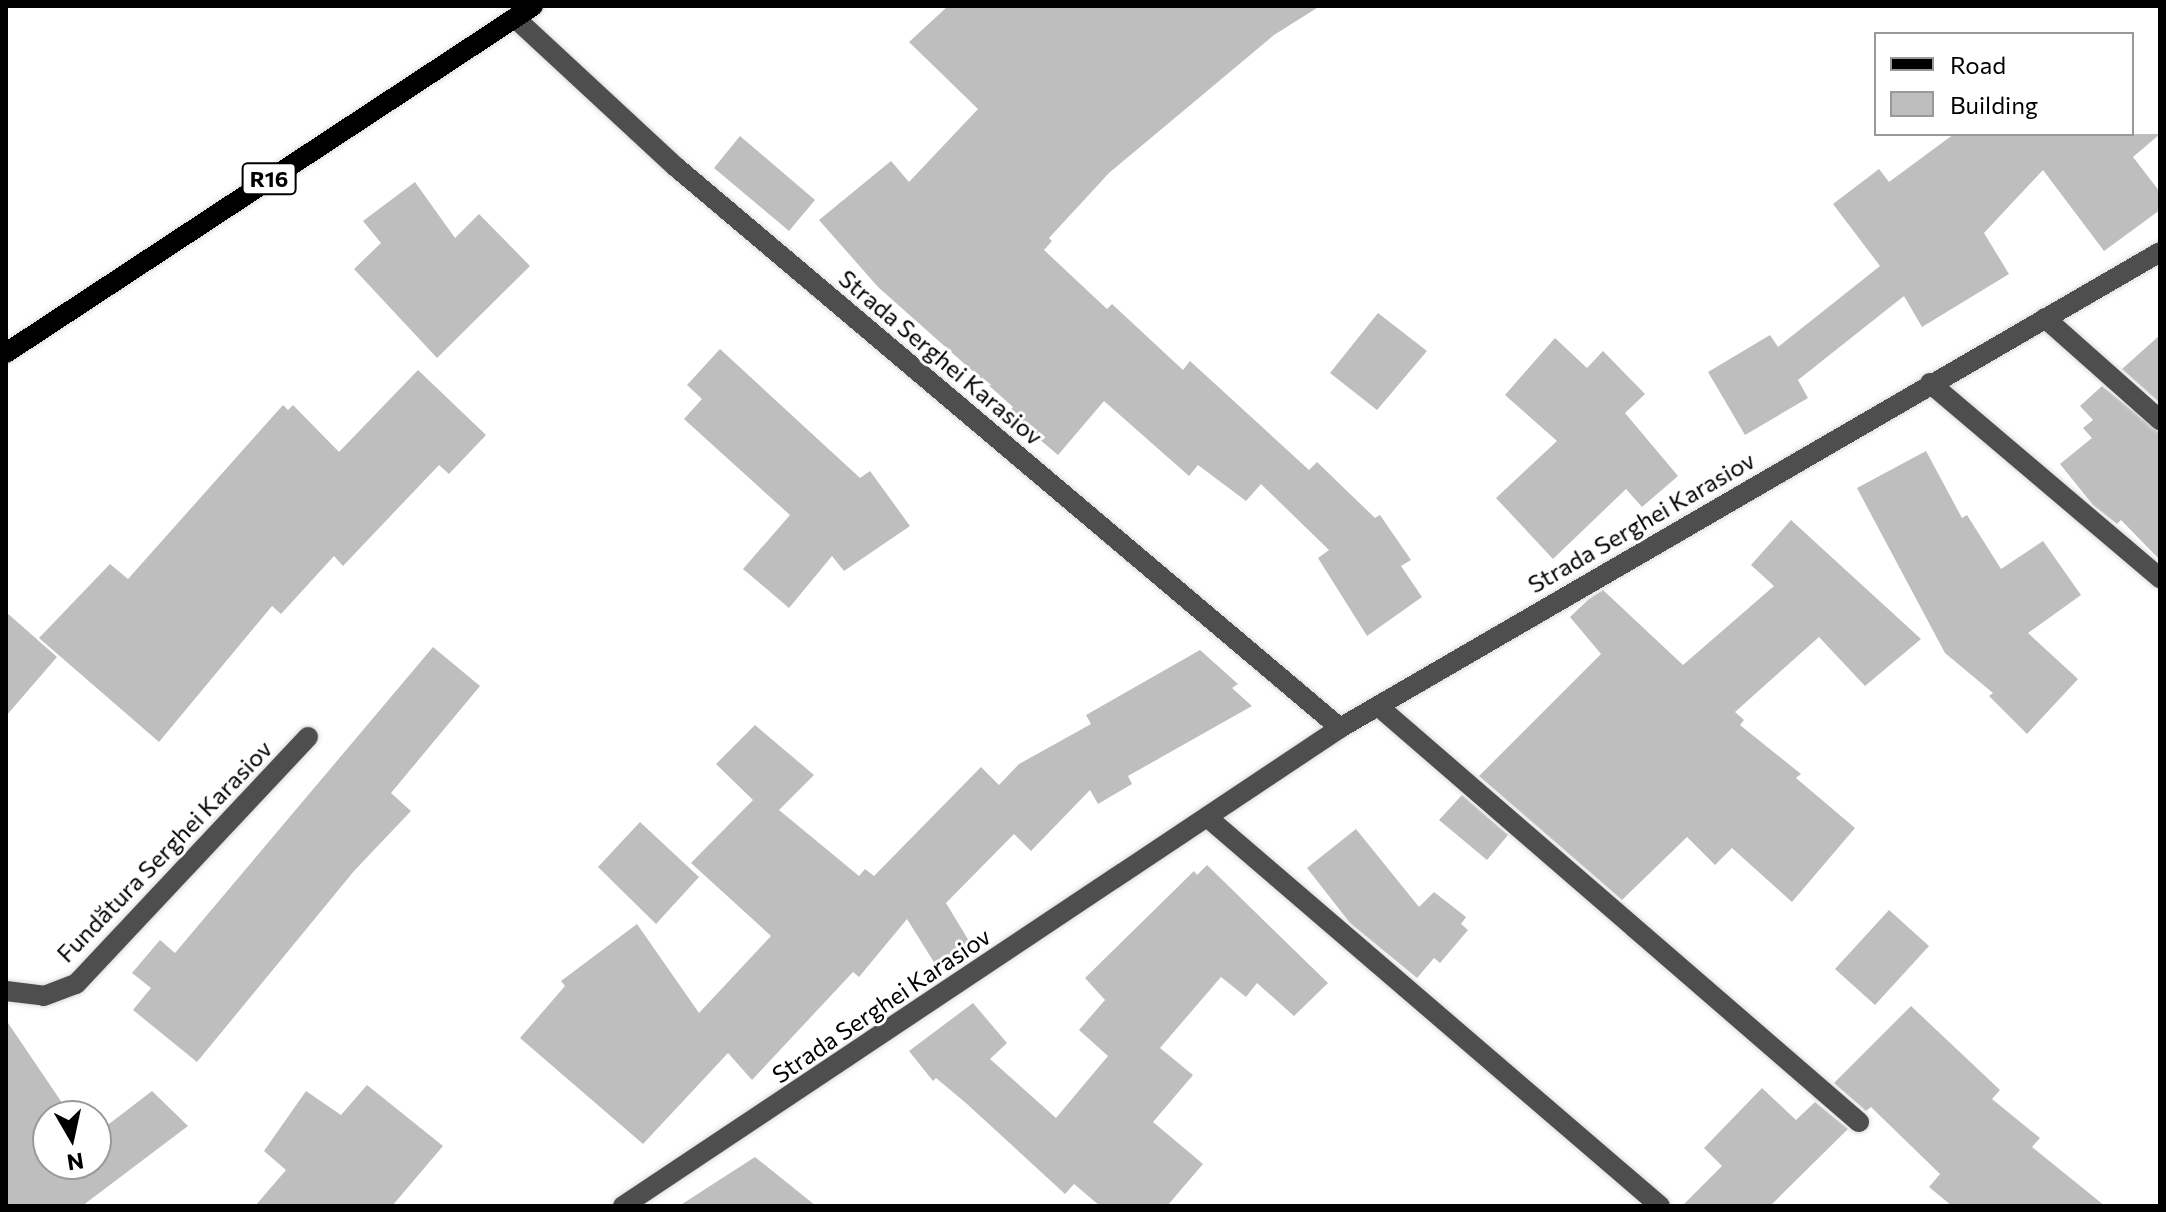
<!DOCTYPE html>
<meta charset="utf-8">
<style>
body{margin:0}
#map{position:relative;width:2166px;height:1212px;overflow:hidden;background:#fff;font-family:Commissioner,sans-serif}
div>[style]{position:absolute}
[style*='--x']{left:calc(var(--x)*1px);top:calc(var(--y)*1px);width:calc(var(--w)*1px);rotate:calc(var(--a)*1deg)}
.building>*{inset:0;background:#bebebe}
.roads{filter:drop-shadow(0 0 2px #dbdbdb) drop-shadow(0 0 2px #dbdbdb)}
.minor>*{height:20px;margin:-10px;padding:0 10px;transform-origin:10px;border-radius:10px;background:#4e4e4e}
.major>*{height:20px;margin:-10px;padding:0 10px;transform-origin:10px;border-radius:10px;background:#000}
span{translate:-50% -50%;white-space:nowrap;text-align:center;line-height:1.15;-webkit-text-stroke:6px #fff;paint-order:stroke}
.shield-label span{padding:2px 6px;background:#fff;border:2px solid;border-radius:6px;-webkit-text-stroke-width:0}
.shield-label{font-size:22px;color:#000;font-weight:700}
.street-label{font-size:24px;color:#000}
.frame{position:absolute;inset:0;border:8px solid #000;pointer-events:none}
.legend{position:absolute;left:1874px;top:32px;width:260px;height:104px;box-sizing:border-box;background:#fff;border:2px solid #999;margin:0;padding:10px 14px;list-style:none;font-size:24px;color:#000}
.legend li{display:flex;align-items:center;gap:16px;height:40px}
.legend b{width:40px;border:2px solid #999}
.north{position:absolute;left:32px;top:1100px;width:80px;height:80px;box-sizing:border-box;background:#fff;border:2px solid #999;border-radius:50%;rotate:171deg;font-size:22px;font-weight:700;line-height:32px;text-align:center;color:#000}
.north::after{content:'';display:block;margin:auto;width:28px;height:36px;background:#000;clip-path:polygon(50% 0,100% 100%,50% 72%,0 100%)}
</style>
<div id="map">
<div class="building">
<i style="clip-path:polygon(948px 6px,1320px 6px,1274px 35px,1109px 173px,1049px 238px,1052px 241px,1044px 250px,1107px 309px,1112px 304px,1183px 370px,1190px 361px,1309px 470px,1317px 462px,1375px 518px,1380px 515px,1411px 560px,1401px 566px,1422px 597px,1367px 636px,1318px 558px,1329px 550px,1261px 484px,1246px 501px,1198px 465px,1189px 476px,1104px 401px,1058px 455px,1008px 413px,1013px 407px,878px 287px,819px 220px,891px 161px,909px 182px,978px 109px,909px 42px)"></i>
<i style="clip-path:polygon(1954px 134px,2160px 134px,2133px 157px,2160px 192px,2160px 210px,2104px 251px,2043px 170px,1984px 233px,2009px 274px,1922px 327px,1904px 296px,1798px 380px,1808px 398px,1745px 435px,1708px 372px,1770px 335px,1778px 347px,1880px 266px,1833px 204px,1879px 169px,1889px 182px)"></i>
<i style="clip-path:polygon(740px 136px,815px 200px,789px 231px,714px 168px)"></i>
<i style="clip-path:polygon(415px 182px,455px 238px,479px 214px,530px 266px,437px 358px,354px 269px,381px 243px,363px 221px)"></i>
<i style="clip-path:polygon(1378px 313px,1427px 351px,1377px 410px,1330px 373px)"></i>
<i style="clip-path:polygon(2160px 335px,2160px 403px,2122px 369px)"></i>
<i style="clip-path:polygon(1555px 338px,1587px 368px,1603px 351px,1645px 394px,1625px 413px,1678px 476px,1642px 507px,1626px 489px,1553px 559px,1496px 498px,1557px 441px,1505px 395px)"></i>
<i style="clip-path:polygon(720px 349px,860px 478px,870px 471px,910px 526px,844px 571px,832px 556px,789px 608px,743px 569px,790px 515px,684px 419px,702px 399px,687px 385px)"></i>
<i style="clip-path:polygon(418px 370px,486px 435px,449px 474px,439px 465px,343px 566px,334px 556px,281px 614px,272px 606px,159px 742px,39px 638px,110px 564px,128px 579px,283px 405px,288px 410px,293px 405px,339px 452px)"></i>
<i style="clip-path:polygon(2102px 386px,2160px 433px,2160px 560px,2121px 520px,2117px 524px,2093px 505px,2060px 464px,2092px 438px,2083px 428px,2093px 420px,2080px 406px)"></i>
<i style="clip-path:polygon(1926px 451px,1962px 518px,1967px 515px,2001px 569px,2043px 541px,2081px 595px,2028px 633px,2078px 679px,2027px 734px,1989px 696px,1993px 693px,1945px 653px,1857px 488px)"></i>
<i style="clip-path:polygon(1791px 520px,1921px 639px,1865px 686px,1819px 637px,1735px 712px,1744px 720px,1740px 725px,1801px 774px,1796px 778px,1855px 828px,1792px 902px,1732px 848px,1715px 865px,1687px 837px,1622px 900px,1479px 776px,1601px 654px,1570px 617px,1589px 599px,1603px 590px,1683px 665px,1774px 586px,1751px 565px)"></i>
<i style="clip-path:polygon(6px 612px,57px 657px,6px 716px)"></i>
<i style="clip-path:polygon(433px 647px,480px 686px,391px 793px,411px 811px,354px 871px,197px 1062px,133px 1010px,151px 988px,132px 973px,160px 940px,175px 953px)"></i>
<i style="clip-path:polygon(1200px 650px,1238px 684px,1232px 688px,1252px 706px,1128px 776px,1132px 784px,1098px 804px,1090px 790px,1031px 851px,1014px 834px,946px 903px,972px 946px,937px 967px,907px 919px,859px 977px,853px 972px,752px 1080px,728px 1053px,643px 1144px,520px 1038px,565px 986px,561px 981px,637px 924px,699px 1013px,771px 936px,691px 863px,753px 800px,716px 764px,755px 725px,814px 775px,779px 810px,859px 876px,865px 869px,874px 876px,981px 767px,999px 785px,1019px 764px,1091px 724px,1086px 715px)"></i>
<i style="clip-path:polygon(1462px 795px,1508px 835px,1487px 860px,1439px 820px)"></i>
<i style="clip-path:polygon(640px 822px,699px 877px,656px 924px,598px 867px)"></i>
<i style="clip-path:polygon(1356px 829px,1419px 907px,1434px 892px,1466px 917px,1461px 924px,1468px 930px,1440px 963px,1434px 958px,1417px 978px,1350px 923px,1307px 868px)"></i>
<i style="clip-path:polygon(1207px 865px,1328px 983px,1294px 1016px,1257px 983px,1246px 997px,1221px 977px,1160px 1048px,1193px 1075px,1153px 1122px,1203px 1164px,1167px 1206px,1100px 1206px,1074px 1184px,1065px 1194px,967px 1104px,936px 1078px,933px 1081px,909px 1051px,973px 1003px,1007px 1043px,990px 1059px,1056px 1118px,1108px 1056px,1079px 1030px,1105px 1000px,1085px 978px,1194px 871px,1197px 875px)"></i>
<i style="clip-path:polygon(1889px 910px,1929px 946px,1875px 1005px,1835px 969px)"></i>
<i style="clip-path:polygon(1911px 1006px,2000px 1090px,1992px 1099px,2040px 1138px,2032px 1147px,2105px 1206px,1952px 1206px,1929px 1187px,1940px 1174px,1871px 1107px,1866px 1111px,1834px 1083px)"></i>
<i style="clip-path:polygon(6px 1020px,71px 1116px,48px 1116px,48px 1164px,96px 1164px,96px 1134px,152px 1091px,188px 1126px,82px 1206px,6px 1206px)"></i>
<i style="clip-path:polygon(367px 1085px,443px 1146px,392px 1206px,255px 1206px,286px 1170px,264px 1151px,306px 1091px,341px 1115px)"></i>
<i style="clip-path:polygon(1762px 1088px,1796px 1120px,1815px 1102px,1848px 1129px,1770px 1206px,1682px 1206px,1722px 1166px,1704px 1148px)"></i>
<i style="clip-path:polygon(755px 1157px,816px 1206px,679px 1206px)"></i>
</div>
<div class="roads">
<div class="minor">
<i style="--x:515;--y:18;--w:219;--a:42.8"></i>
<i style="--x:676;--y:167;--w:869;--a:40.19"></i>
<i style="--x:2045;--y:318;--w:154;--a:41.6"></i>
<i style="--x:1930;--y:383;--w:302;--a:40.3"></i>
<i style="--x:1378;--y:706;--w:636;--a:40.86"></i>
<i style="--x:1207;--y:817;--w:597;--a:40.65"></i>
<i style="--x:6;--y:991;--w:38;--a:7"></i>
<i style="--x:44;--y:996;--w:34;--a:-21"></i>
<i style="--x:76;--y:984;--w:339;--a:-46.8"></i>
<i style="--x:623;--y:1206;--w:862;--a:-33.69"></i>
<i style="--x:1340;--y:728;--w:948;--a:-30.13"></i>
</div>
<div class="major">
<i style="--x:6;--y:353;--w:631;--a:-33.36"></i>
</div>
</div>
<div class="shield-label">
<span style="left:269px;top:179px">R16</span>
</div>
<div class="street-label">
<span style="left:941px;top:357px;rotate:40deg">Strada Serghei Karasiov</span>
<span style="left:1641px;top:522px;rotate:-30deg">Strada Serghei Karasiov</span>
<span style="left:164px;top:851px;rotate:-46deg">Fundătura Serghei Karasiov</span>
<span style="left:881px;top:1005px;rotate:-34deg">Strada Serghei Karasiov</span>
</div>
<div class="frame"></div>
<ul class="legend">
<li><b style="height:10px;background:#000"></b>Road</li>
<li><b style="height:22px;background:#bebebe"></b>Building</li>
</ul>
<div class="north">N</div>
</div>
